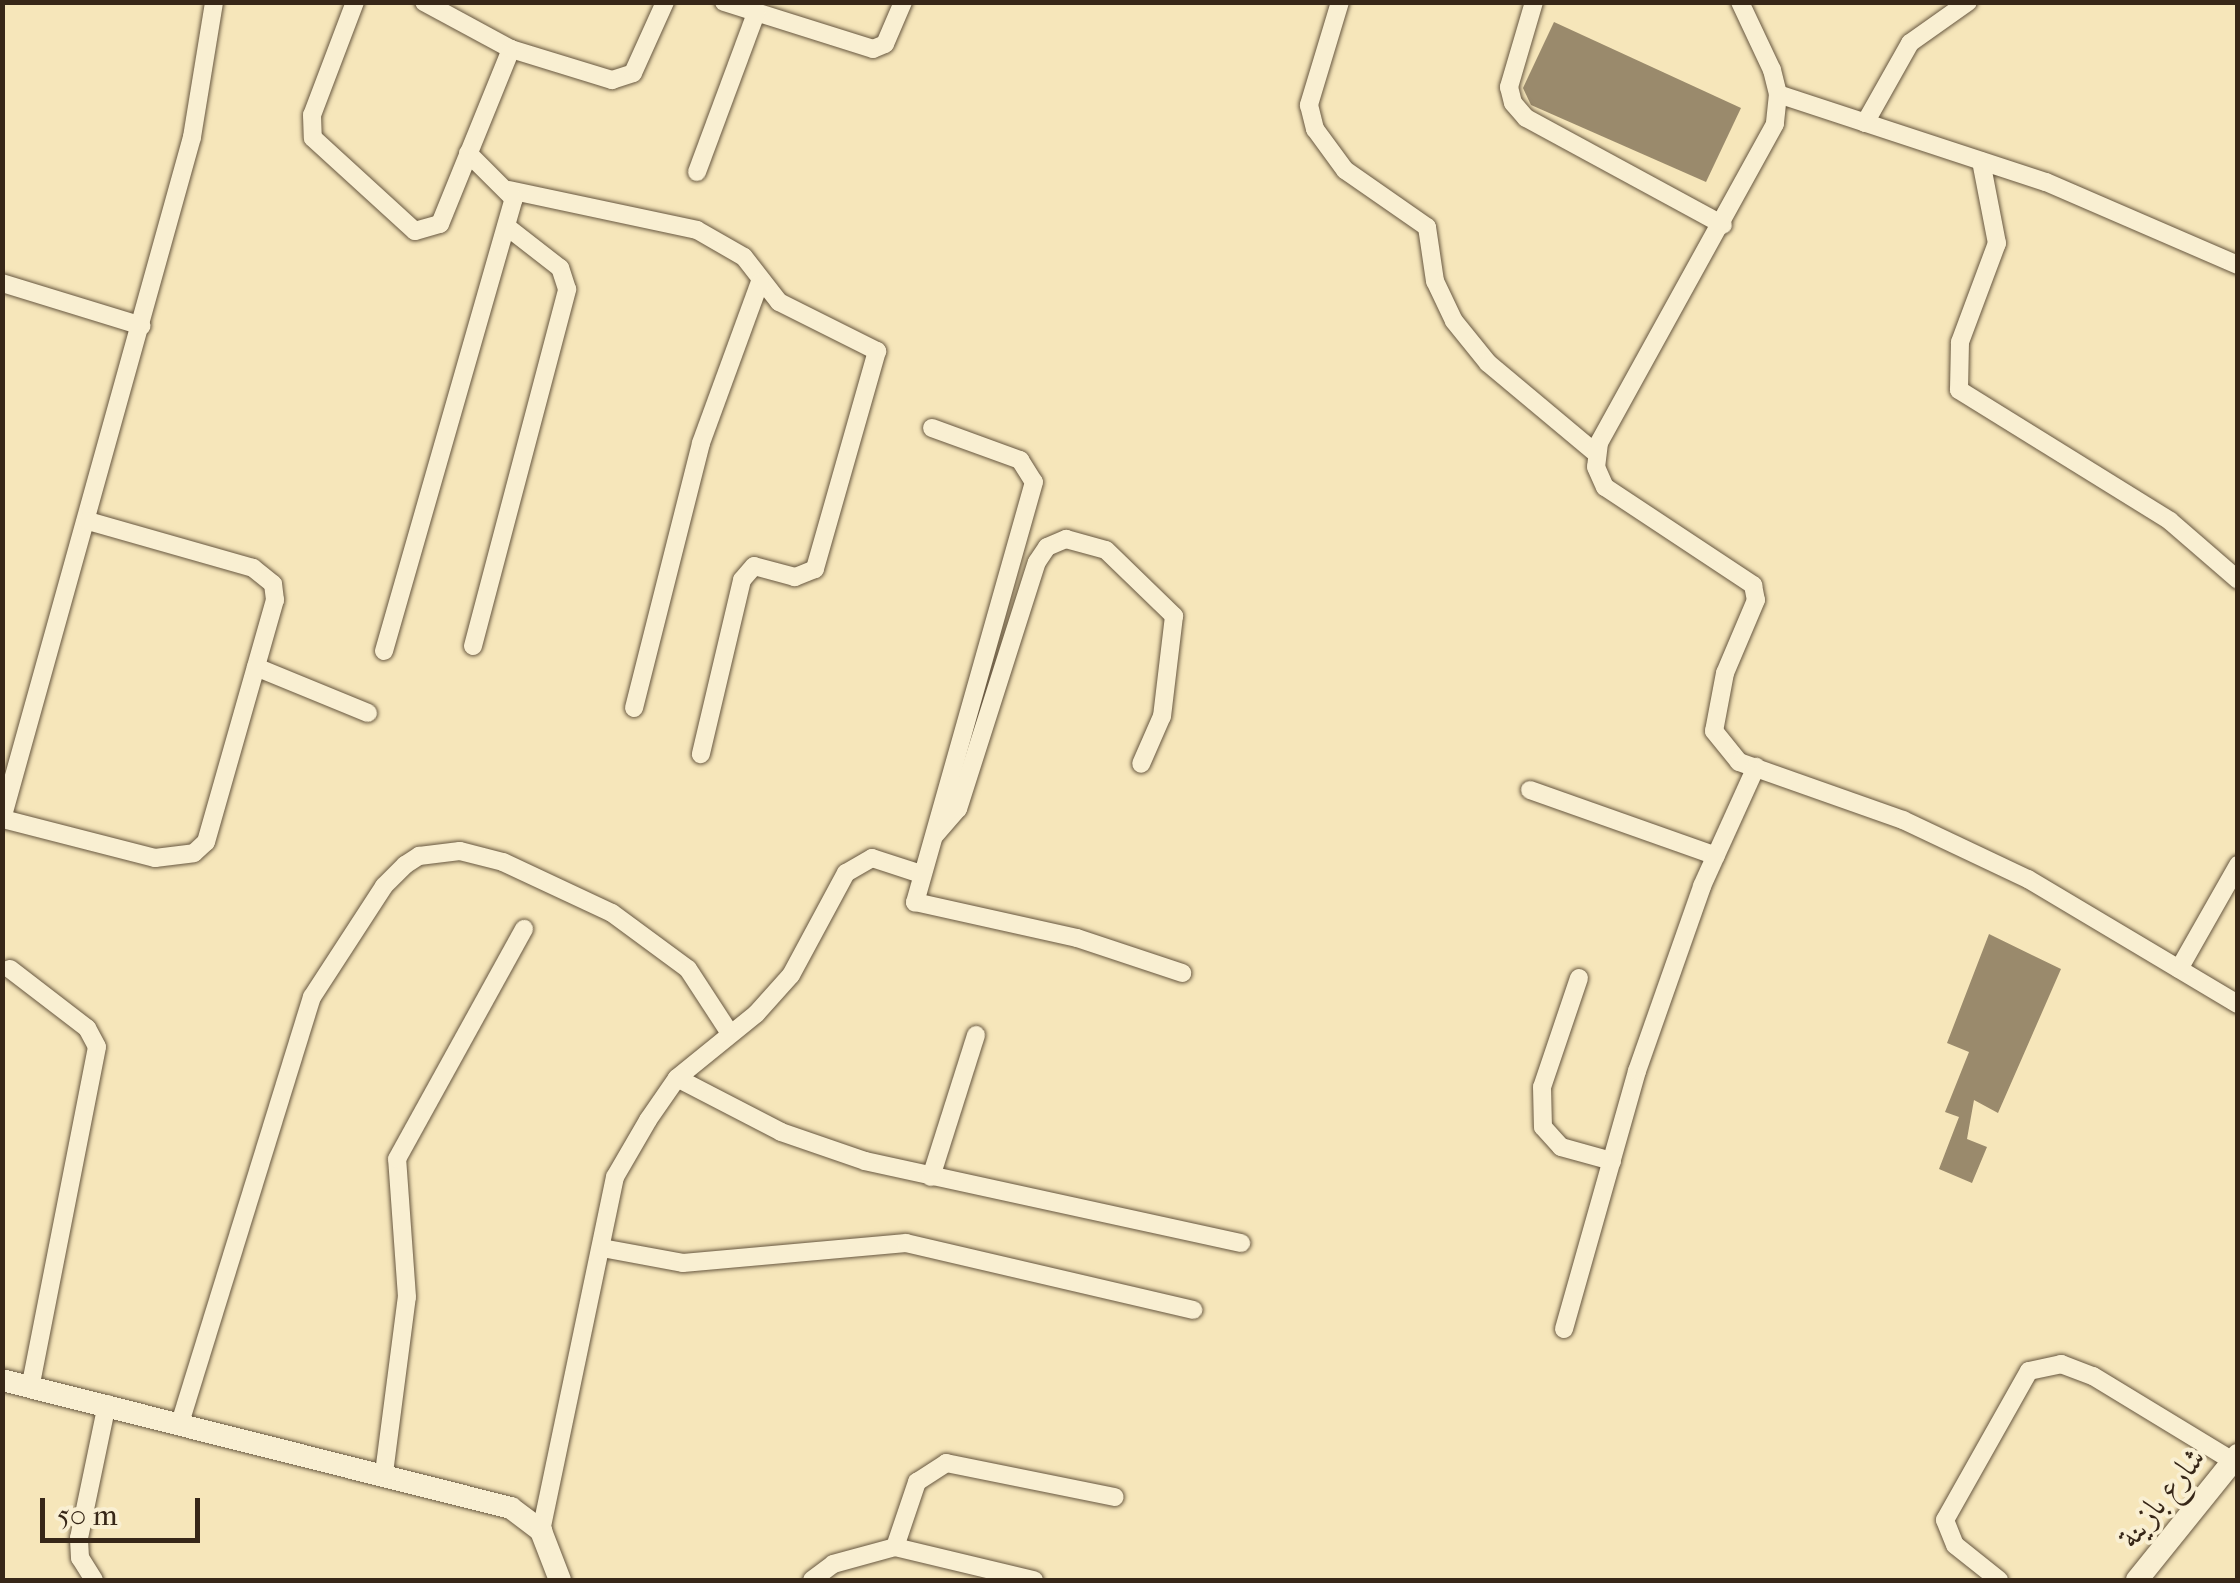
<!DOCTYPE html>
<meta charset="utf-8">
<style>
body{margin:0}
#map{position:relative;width:2240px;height:1583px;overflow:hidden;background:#f6e6ba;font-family:"IM FELL French Canon",Amiri,serif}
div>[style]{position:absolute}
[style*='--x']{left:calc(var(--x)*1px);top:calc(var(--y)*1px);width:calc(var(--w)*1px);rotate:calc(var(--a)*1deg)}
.building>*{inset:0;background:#9a8a6c}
.roads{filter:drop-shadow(0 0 2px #675740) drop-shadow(0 0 2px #675740)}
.street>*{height:18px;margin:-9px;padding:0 9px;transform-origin:9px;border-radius:9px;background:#f9efd2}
.secondary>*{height:22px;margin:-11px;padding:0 11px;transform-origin:11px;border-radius:11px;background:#f9efd2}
span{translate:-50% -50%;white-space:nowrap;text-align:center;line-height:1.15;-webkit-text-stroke:8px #f9efd2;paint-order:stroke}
.street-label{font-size:32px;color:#372718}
.frame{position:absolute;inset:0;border:5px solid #372718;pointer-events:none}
.scale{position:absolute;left:40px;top:1498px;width:160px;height:45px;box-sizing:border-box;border:5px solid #372718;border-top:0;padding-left:12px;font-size:30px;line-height:35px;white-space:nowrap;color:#372718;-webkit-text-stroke:8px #f9efd2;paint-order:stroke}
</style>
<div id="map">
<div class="building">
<i style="clip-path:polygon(1554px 22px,1741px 108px,1706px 182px,1531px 105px,1523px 88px)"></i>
<i style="clip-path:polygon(1989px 934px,2061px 969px,1998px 1113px,1974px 1100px,1967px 1139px,1987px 1147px,1972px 1183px,1939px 1169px,1959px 1117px,1945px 1112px,1969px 1052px,1947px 1043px)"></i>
</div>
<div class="roads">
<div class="street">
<i style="--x:355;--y:2;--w:121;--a:110.8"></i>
<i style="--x:312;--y:115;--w:23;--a:88"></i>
<i style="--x:313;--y:138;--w:138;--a:42.4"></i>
<i style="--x:415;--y:231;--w:26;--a:-16"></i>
<i style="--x:440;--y:224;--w:189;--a:-67.9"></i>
<i style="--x:424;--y:2;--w:99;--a:28.4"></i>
<i style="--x:511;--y:49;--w:106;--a:17.1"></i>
<i style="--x:612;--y:80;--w:22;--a:-18"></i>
<i style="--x:633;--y:73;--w:78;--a:-65.7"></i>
<i style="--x:724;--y:2;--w:156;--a:17.5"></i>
<i style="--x:873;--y:49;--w:13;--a:-23"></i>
<i style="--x:885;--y:44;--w:46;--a:-66.8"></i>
<i style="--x:1340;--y:2;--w:108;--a:106.8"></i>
<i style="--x:1309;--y:105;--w:25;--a:76"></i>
<i style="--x:1315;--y:129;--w:51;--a:53.8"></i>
<i style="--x:1345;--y:170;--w:100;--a:34.8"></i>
<i style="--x:1427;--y:227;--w:55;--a:81.6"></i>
<i style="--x:1435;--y:281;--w:44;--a:64.6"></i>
<i style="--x:1454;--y:321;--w:54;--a:51"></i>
<i style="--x:1488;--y:363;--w:142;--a:39.9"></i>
<i style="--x:1534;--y:2;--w:89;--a:106.4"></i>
<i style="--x:1509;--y:87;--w:16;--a:76"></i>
<i style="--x:1513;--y:103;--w:20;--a:49"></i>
<i style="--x:1526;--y:118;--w:224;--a:28.5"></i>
<i style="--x:1740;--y:2;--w:75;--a:64.8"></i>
<i style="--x:1772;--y:70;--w:25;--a:76"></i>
<i style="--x:1778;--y:94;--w:30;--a:96"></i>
<i style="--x:1775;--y:124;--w:364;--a:118.9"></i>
<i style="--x:1599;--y:443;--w:24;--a:97"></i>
<i style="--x:1596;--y:467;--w:22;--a:66"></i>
<i style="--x:1605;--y:487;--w:178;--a:33.5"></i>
<i style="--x:1753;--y:585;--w:15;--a:79"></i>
<i style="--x:1756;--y:600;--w:79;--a:113"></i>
<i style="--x:1725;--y:673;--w:59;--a:100.7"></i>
<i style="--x:1714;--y:731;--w:40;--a:51"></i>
<i style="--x:1739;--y:762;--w:174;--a:19.5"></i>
<i style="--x:1903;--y:820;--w:138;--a:25.3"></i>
<i style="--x:2028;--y:879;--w:244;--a:30.8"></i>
<i style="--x:1778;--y:94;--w:282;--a:18.2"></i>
<i style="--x:2046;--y:182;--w:209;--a:23.4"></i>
<i style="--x:1865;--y:123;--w:92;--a:-60.6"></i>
<i style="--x:1910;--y:43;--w:71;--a:-35.3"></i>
<i style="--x:1981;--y:161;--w:84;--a:79"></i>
<i style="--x:1997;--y:243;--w:106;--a:110.5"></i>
<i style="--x:1960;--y:342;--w:48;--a:91.2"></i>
<i style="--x:1959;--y:390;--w:248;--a:31.8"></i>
<i style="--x:2170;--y:521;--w:90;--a:40.9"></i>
<i style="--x:697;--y:172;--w:170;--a:-69.6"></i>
<i style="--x:509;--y:190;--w:192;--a:12"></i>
<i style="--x:697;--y:230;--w:54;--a:29.9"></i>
<i style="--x:744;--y:257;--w:57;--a:52.1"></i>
<i style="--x:779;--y:302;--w:110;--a:26.6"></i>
<i style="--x:877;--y:351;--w:227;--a:105.9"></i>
<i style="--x:815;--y:569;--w:22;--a:158"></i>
<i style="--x:795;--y:577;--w:42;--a:-165"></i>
<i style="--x:754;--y:566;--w:18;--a:131"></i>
<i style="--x:742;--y:580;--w:179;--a:103.3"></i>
<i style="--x:2;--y:283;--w:146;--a:17.1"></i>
<i style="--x:932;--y:428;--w:94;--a:20"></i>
<i style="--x:1020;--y:460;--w:26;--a:58"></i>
<i style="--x:1034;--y:482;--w:437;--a:105.8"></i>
<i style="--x:915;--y:902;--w:166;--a:12.5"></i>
<i style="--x:1077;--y:938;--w:111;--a:18.4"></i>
<i style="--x:473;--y:646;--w:369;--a:-75.2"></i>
<i style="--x:567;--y:289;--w:22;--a:-108"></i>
<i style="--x:560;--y:268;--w:68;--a:-142.1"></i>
<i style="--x:384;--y:651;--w:470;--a:-74"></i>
<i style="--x:514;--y:199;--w:65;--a:-135"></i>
<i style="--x:256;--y:667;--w:121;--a:22.3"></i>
<i style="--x:634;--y:708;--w:273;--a:-75.8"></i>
<i style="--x:701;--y:443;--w:171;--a:-69.9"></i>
<i style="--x:1530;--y:790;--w:197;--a:19.5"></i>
<i style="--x:2;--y:819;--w:708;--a:-74.43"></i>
<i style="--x:192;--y:137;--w:137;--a:-80.7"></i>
<i style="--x:3;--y:819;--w:157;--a:14.4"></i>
<i style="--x:155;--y:858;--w:39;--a:-7"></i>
<i style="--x:194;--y:853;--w:16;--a:-43"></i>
<i style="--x:206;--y:842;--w:252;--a:-74.1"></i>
<i style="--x:275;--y:600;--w:16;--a:-97"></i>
<i style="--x:273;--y:584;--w:26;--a:-141"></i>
<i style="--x:253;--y:568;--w:172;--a:-164.1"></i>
<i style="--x:935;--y:835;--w:35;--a:-49"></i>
<i style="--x:958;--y:809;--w:259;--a:-72.3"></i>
<i style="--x:1037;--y:562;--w:18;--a:-56"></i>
<i style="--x:1047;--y:547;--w:21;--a:-23"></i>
<i style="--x:1066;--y:539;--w:41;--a:15.4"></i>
<i style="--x:1106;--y:550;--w:95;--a:44.1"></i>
<i style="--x:1174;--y:616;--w:101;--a:96.8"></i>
<i style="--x:1162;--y:716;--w:52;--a:113.6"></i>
<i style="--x:10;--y:969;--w:97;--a:37.5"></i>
<i style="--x:87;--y:1028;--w:21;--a:62"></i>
<i style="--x:97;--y:1047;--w:347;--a:101.1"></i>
<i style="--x:2179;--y:969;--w:120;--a:-60.4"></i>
<i style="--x:1579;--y:978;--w:115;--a:108.7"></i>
<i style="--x:1542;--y:1087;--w:40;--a:88.6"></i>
<i style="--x:1543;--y:1127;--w:27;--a:48"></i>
<i style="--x:1561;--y:1147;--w:53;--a:15.4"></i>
<i style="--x:677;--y:1078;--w:117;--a:27.4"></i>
<i style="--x:781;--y:1132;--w:89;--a:19"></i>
<i style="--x:865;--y:1161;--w:385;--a:12.3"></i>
<i style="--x:931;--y:1177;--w:149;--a:-72.4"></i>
<i style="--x:602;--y:1248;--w:82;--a:10.5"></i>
<i style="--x:683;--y:1263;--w:224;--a:-5.1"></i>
<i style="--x:906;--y:1243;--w:295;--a:13.1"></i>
<i style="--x:1564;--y:1329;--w:268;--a:-74.2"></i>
<i style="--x:1637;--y:1071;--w:196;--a:-70.6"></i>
<i style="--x:1702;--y:886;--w:131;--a:-65.6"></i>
<i style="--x:180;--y:1423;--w:446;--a:-72.8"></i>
<i style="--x:312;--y:997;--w:132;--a:-57"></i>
<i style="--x:384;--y:886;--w:30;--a:-45"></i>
<i style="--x:405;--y:865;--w:17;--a:-33"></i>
<i style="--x:419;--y:856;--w:41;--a:-7"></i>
<i style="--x:460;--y:851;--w:44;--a:14.3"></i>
<i style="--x:503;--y:862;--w:120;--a:25.1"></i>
<i style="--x:612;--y:913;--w:94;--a:36.4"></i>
<i style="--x:688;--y:969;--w:75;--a:56.9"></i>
<i style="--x:384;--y:1473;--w:177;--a:-82.6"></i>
<i style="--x:407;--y:1297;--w:138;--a:-94.1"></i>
<i style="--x:397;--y:1159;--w:263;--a:-61.1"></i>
<i style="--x:541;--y:1531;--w:362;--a:-78.2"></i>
<i style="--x:615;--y:1177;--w:66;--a:-59.9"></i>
<i style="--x:648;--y:1120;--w:51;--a:-55.4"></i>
<i style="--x:677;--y:1078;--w:102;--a:-39"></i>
<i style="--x:756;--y:1014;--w:52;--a:-48.1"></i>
<i style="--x:791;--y:975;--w:116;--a:-61.7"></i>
<i style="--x:846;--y:873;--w:30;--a:-30"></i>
<i style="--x:872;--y:858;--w:52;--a:18.1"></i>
<i style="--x:895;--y:1547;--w:69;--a:-71.3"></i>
<i style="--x:917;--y:1482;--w:35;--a:-33"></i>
<i style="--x:946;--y:1463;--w:172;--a:11.4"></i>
<i style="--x:94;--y:1580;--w:26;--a:-122"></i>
<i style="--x:80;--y:1558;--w:20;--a:-93"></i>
<i style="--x:79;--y:1538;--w:137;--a:-78.2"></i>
<i style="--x:812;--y:1580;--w:26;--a:-37"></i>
<i style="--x:833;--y:1564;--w:64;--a:-15.3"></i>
<i style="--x:895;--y:1547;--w:143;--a:13.4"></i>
<i style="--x:1999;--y:1580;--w:56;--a:-141.5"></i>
<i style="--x:1955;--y:1545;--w:27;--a:-112"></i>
<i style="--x:1945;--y:1520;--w:171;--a:-60.6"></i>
<i style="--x:2029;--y:1371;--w:33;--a:-12"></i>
<i style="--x:2061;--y:1364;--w:34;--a:21"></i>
<i style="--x:2093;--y:1376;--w:164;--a:31.3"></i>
</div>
<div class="secondary">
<i style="--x:2;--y:1380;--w:525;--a:14.12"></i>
<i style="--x:511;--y:1508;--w:38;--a:37"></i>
<i style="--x:541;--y:1531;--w:53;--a:68.8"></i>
<i style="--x:2137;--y:1580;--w:161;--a:-51.1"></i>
</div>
</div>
<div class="street-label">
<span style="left:2162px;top:1498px;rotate:-51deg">شارع بازينة</span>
</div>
<div class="frame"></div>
<div class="scale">50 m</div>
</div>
